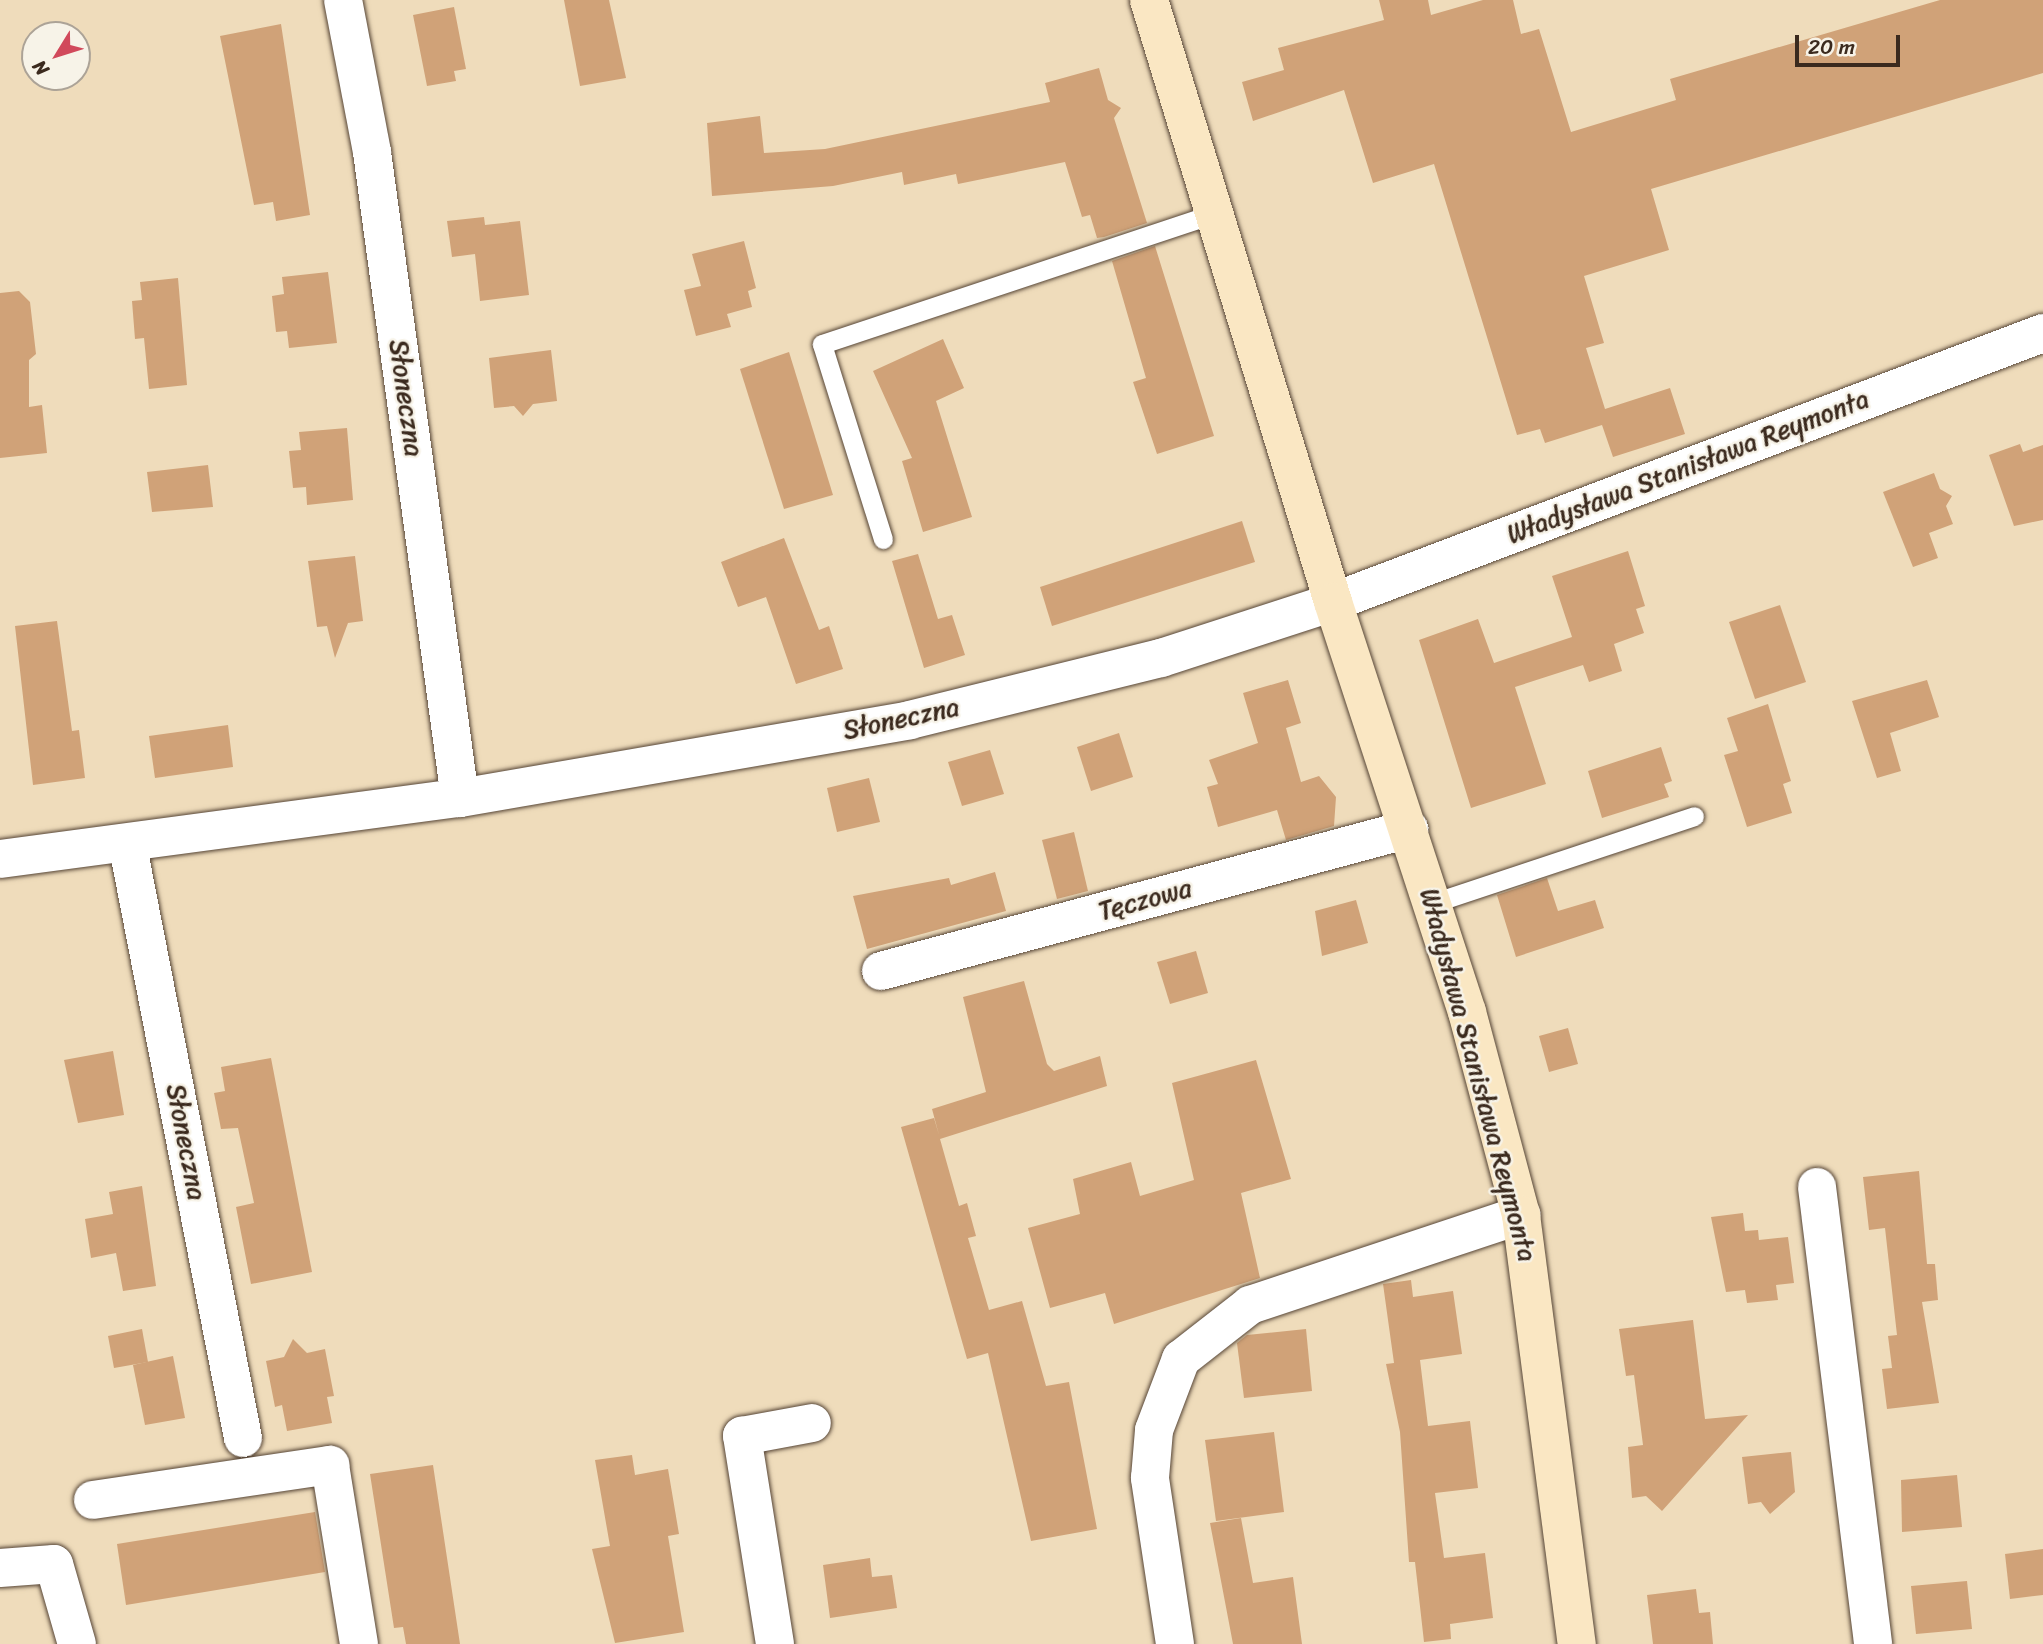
<!DOCTYPE html>
<meta charset="utf-8">
<style>
body{margin:0}
#map{position:relative;width:2043px;height:1644px;overflow:hidden;background:#efdcbb;font-family:Sriracha,sans-serif}
div>[style]{position:absolute}
[style*='--x']{left:calc(var(--x)*1px);top:calc(var(--y)*1px);width:calc(var(--w)*1px);rotate:calc(var(--a)*1deg)}
.building>*{inset:0;background:#d0a278}
.roads{filter:drop-shadow(0 0 2px #564536) drop-shadow(0 0 2px #564536)}
.lane>*{height:19px;margin:-9.5px;padding:0 9.5px;transform-origin:9.5px;border-radius:9.5px;background:#fff}
.street>*{height:38px;margin:-19px;padding:0 19px;transform-origin:19px;border-radius:19px;background:#fff}
.secondary>*{height:38px;margin:-19px;padding:0 19px;transform-origin:19px;border-radius:19px;background:#fae7c3}
span{translate:-50% -50%;white-space:nowrap;text-align:center;line-height:1.15;-webkit-text-stroke:5px #f7f3e8;paint-order:stroke}
.street-label{font-size:26px;color:#3b2a1e}
.north{position:absolute;left:21px;top:21px;width:70px;height:70px;box-sizing:border-box;background:#f7f3e8;border:2px solid #aca397;border-radius:50%;rotate:232deg;font-size:19px;font-weight:700;line-height:28px;text-align:center;color:#3b2a1e}
.north::after{content:'';display:block;margin:auto;width:24px;height:32px;background:#d1495b;clip-path:polygon(50% 0,100% 100%,50% 72%,0 100%)}
.scale{position:absolute;left:1795px;top:35px;width:105px;height:32px;box-sizing:border-box;border:4px solid #3b2a1e;border-top:0;padding-left:9px;font-size:21px;line-height:24px;white-space:nowrap;color:#3b2a1e;-webkit-text-stroke:5px #f7f3e8;paint-order:stroke}
</style>
<div id="map">
<div class="building">
<i style="clip-path:polygon(564px 0,609px 0,626px 78px,580px 86px)"></i>
<i style="clip-path:polygon(1379px 0,1428px 0,1431px 15px,1483px 0,1513px 0,1521px 34px,1539px 29px,1571px 132px,1676px 100px,1670px 79px,1940px 0,2043px 0,2043px 73px,1651px 189px,1669px 250px,1584px 276px,1604px 343px,1586px 348px,1605px 409px,1670px 388px,1685px 434px,1613px 457px,1602px 425px,1545px 443px,1540px 429px,1517px 435px,1434px 164px,1373px 183px,1344px 90px,1253px 121px,1242px 82px,1284px 70px,1278px 48px,1384px 20px)"></i>
<i style="clip-path:polygon(454px 7px,466px 69px,454px 71px,456px 81px,427px 86px,413px 15px)"></i>
<i style="clip-path:polygon(281px 24px,310px 215px,276px 221px,273px 202px,254px 205px,220px 36px)"></i>
<i style="clip-path:polygon(1099px 68px,1108px 100px,1121px 108px,1114px 118px,1147px 223px,1104px 237px,1097px 238px,1090px 215px,1082px 217px,1065px 162px,958px 184px,956px 174px,904px 185px,902px 172px,833px 186px,712px 196px,707px 123px,760px 116px,764px 153px,825px 149px,1050px 102px,1045px 83px)"></i>
<i style="clip-path:polygon(484px 217px,485px 225px,520px 221px,529px 295px,480px 301px,475px 254px,452px 257px,447px 221px)"></i>
<i style="clip-path:polygon(744px 241px,756px 288px,748px 291px,752px 307px,727px 314px,731px 327px,696px 336px,684px 290px,701px 286px,692px 254px)"></i>
<i style="clip-path:polygon(1155px 246px,1214px 436px,1157px 454px,1133px 382px,1146px 378px,1112px 261px)"></i>
<i style="clip-path:polygon(328px 272px,337px 343px,289px 348px,287px 331px,276px 332px,272px 296px,284px 294px,282px 277px)"></i>
<i style="clip-path:polygon(178px 278px,187px 385px,149px 389px,144px 338px,135px 339px,132px 301px,142px 300px,140px 282px)"></i>
<i style="clip-path:polygon(19px 291px,30px 302px,36px 354px,29px 360px,29px 407px,42px 405px,47px 453px,0 458px,0 293px)"></i>
<i style="clip-path:polygon(943px 339px,964px 388px,936px 401px,972px 517px,923px 532px,902px 461px,912px 458px,873px 371px)"></i>
<i style="clip-path:polygon(551px 350px,557px 401px,533px 404px,523px 416px,514px 406px,494px 408px,489px 358px)"></i>
<i style="clip-path:polygon(789px 352px,833px 495px,784px 509px,740px 369px)"></i>
<i style="clip-path:polygon(347px 428px,353px 500px,307px 505px,306px 487px,293px 488px,289px 451px,301px 450px,299px 432px)"></i>
<i style="clip-path:polygon(2020px 444px,2023px 452px,2043px 445px,2043px 520px,2014px 526px,1989px 455px)"></i>
<i style="clip-path:polygon(208px 465px,213px 507px,152px 512px,147px 472px)"></i>
<i style="clip-path:polygon(1934px 473px,1940px 489px,1952px 496px,1946px 506px,1953px 524px,1929px 533px,1938px 558px,1913px 567px,1883px 492px)"></i>
<i style="clip-path:polygon(1242px 521px,1255px 562px,1052px 626px,1040px 587px)"></i>
<i style="clip-path:polygon(784px 538px,819px 630px,829px 626px,843px 669px,796px 684px,766px 597px,738px 607px,721px 562px)"></i>
<i style="clip-path:polygon(1628px 551px,1645px 606px,1636px 609px,1644px 633px,1614px 644px,1622px 671px,1589px 682px,1583px 665px,1515px 687px,1546px 784px,1471px 808px,1419px 640px,1478px 619px,1494px 663px,1572px 637px,1552px 576px)"></i>
<i style="clip-path:polygon(918px 554px,938px 619px,952px 615px,965px 655px,924px 668px,892px 561px)"></i>
<i style="clip-path:polygon(355px 556px,363px 621px,348px 623px,335px 658px,327px 626px,317px 627px,308px 561px)"></i>
<i style="clip-path:polygon(1780px 605px,1806px 682px,1755px 699px,1729px 622px)"></i>
<i style="clip-path:polygon(57px 621px,72px 731px,79px 730px,85px 778px,33px 785px,15px 626px)"></i>
<i style="clip-path:polygon(1288px 680px,1301px 723px,1286px 728px,1301px 782px,1319px 776px,1336px 797px,1334px 826px,1286px 840px,1277px 810px,1218px 827px,1207px 787px,1218px 784px,1209px 760px,1258px 743px,1243px 693px)"></i>
<i style="clip-path:polygon(1927px 680px,1939px 717px,1890px 733px,1901px 771px,1877px 778px,1852px 701px)"></i>
<i style="clip-path:polygon(1768px 704px,1791px 781px,1783px 784px,1792px 813px,1747px 827px,1724px 755px,1738px 751px,1727px 718px)"></i>
<i style="clip-path:polygon(228px 725px,233px 767px,155px 778px,149px 736px)"></i>
<i style="clip-path:polygon(1119px 733px,1133px 777px,1091px 791px,1077px 747px)"></i>
<i style="clip-path:polygon(1661px 747px,1672px 781px,1664px 784px,1669px 797px,1602px 818px,1588px 771px)"></i>
<i style="clip-path:polygon(990px 750px,1004px 794px,962px 806px,948px 762px)"></i>
<i style="clip-path:polygon(869px 778px,880px 822px,837px 832px,827px 788px)"></i>
<i style="clip-path:polygon(1074px 832px,1088px 891px,1057px 899px,1042px 840px)"></i>
<i style="clip-path:polygon(995px 872px,1006px 911px,867px 949px,853px 896px,949px 878px,951px 885px)"></i>
<i style="clip-path:polygon(1547px 878px,1558px 911px,1595px 900px,1604px 928px,1516px 957px,1497px 895px)"></i>
<i style="clip-path:polygon(1356px 900px,1368px 943px,1322px 956px,1315px 911px)"></i>
<i style="clip-path:polygon(1196px 951px,1208px 993px,1170px 1004px,1157px 962px)"></i>
<i style="clip-path:polygon(1024px 981px,1047px 1064px,1054px 1071px,1100px 1056px,1107px 1086px,940px 1139px,959px 1206px,967px 1203px,976px 1236px,968px 1238px,989px 1310px,1022px 1301px,1046px 1386px,1069px 1382px,1097px 1529px,1031px 1541px,988px 1353px,967px 1359px,901px 1127px,934px 1118px,939px 1135px,932px 1109px,986px 1092px,963px 997px)"></i>
<i style="clip-path:polygon(1568px 1028px,1578px 1064px,1549px 1072px,1539px 1036px)"></i>
<i style="clip-path:polygon(113px 1051px,124px 1115px,78px 1123px,64px 1060px)"></i>
<i style="clip-path:polygon(271px 1058px,312px 1272px,251px 1284px,236px 1207px,254px 1203px,238px 1128px,221px 1129px,214px 1093px,225px 1091px,221px 1067px)"></i>
<i style="clip-path:polygon(1256px 1060px,1291px 1179px,1241px 1193px,1260px 1278px,1114px 1324px,1105px 1293px,1050px 1308px,1028px 1228px,1080px 1214px,1073px 1179px,1131px 1162px,1140px 1196px,1194px 1180px,1172px 1083px)"></i>
<i style="clip-path:polygon(1919px 1171px,1927px 1264px,1935px 1264px,1938px 1300px,1922px 1302px,1939px 1403px,1887px 1409px,1882px 1369px,1892px 1368px,1888px 1336px,1897px 1335px,1885px 1228px,1869px 1230px,1863px 1177px)"></i>
<i style="clip-path:polygon(142px 1186px,156px 1286px,123px 1291px,116px 1253px,91px 1258px,85px 1219px,113px 1214px,109px 1192px)"></i>
<i style="clip-path:polygon(1743px 1213px,1745px 1231px,1758px 1230px,1759px 1240px,1788px 1237px,1794px 1283px,1776px 1285px,1778px 1300px,1747px 1303px,1745px 1290px,1726px 1292px,1711px 1217px)"></i>
<i style="clip-path:polygon(1411px 1280px,1413px 1297px,1453px 1291px,1462px 1354px,1420px 1360px,1428px 1426px,1470px 1421px,1478px 1488px,1435px 1493px,1444px 1558px,1485px 1553px,1493px 1618px,1450px 1624px,1451px 1639px,1424px 1642px,1415px 1562px,1409px 1562px,1400px 1432px,1386px 1364px,1394px 1363px,1383px 1284px)"></i>
<i style="clip-path:polygon(1693px 1320px,1705px 1419px,1748px 1415px,1662px 1511px,1646px 1496px,1632px 1498px,1628px 1447px,1643px 1445px,1634px 1375px,1626px 1376px,1619px 1329px)"></i>
<i style="clip-path:polygon(142px 1329px,148px 1362px,114px 1368px,108px 1336px)"></i>
<i style="clip-path:polygon(1306px 1329px,1312px 1391px,1244px 1398px,1237px 1343px,1247px 1335px)"></i>
<i style="clip-path:polygon(293px 1339px,307px 1353px,325px 1349px,334px 1396px,327px 1397px,332px 1423px,287px 1431px,282px 1405px,275px 1407px,266px 1361px,284px 1357px)"></i>
<i style="clip-path:polygon(173px 1356px,185px 1418px,145px 1425px,133px 1365px)"></i>
<i style="clip-path:polygon(1274px 1432px,1284px 1512px,1216px 1521px,1205px 1440px)"></i>
<i style="clip-path:polygon(1791px 1452px,1795px 1492px,1770px 1514px,1761px 1502px,1748px 1504px,1742px 1457px)"></i>
<i style="clip-path:polygon(632px 1455px,635px 1475px,668px 1469px,679px 1534px,668px 1536px,684px 1632px,615px 1643px,592px 1549px,610px 1546px,595px 1460px)"></i>
<i style="clip-path:polygon(433px 1465px,460px 1644px,406px 1644px,403px 1627px,394px 1628px,370px 1474px)"></i>
<i style="clip-path:polygon(1957px 1475px,1962px 1527px,1902px 1532px,1901px 1480px)"></i>
<i style="clip-path:polygon(315px 1512px,325px 1572px,126px 1605px,117px 1544px)"></i>
<i style="clip-path:polygon(1241px 1518px,1253px 1583px,1293px 1577px,1302px 1644px,1233px 1644px,1210px 1523px)"></i>
<i style="clip-path:polygon(2043px 1549px,2043px 1595px,2010px 1599px,2005px 1554px)"></i>
<i style="clip-path:polygon(870px 1558px,872px 1577px,892px 1575px,897px 1608px,830px 1618px,823px 1565px)"></i>
<i style="clip-path:polygon(1967px 1581px,1972px 1629px,1916px 1634px,1911px 1586px)"></i>
<i style="clip-path:polygon(1696px 1589px,1699px 1613px,1710px 1612px,1713px 1644px,1653px 1644px,1647px 1595px)"></i>
</div>
<div class="roads">
<div class="lane">
<i style="--x:883;--y:539;--w:204;--a:-107.4"></i>
<i style="--x:822;--y:344;--w:415;--a:-18.4"></i>
<i style="--x:1433;--y:903;--w:275;--a:-18.4"></i>
</div>
<div class="street">
<i style="--x:343;--y:0;--w:155;--a:79.2"></i>
<i style="--x:372;--y:152;--w:652;--a:82.24"></i>
<i style="--x:128;--y:847;--w:602;--a:78.99"></i>
<i style="--x:0;--y:859;--w:464;--a:-7.6"></i>
<i style="--x:460;--y:798;--w:457;--a:-9.8"></i>
<i style="--x:910;--y:720;--w:259;--a:-13.9"></i>
<i style="--x:1161;--y:658;--w:181;--a:-18"></i>
<i style="--x:1333;--y:602;--w:759;--a:-20.75"></i>
<i style="--x:881;--y:971;--w:547;--a:-15.05"></i>
<i style="--x:1817;--y:1187;--w:460;--a:83"></i>
<i style="--x:93;--y:1500;--w:240;--a:-8.4"></i>
<i style="--x:330;--y:1465;--w:181;--a:80.8"></i>
<i style="--x:0;--y:1568;--w:54;--a:-4.2"></i>
<i style="--x:54;--y:1564;--w:83;--a:74"></i>
<i style="--x:775;--y:1644;--w:211;--a:-99"></i>
<i style="--x:742;--y:1436;--w:71;--a:-10.5"></i>
<i style="--x:1175;--y:1644;--w:168;--a:-98.6"></i>
<i style="--x:1150;--y:1478;--w:48;--a:-85.2"></i>
<i style="--x:1154;--y:1430;--w:76;--a:-69.2"></i>
<i style="--x:1181;--y:1359;--w:88;--a:-38"></i>
<i style="--x:1250;--y:1305;--w:286;--a:-18.4"></i>
</div>
<div class="secondary">
<i style="--x:1149;--y:0;--w:629;--a:73"></i>
<i style="--x:1333;--y:602;--w:431;--a:71.9"></i>
<i style="--x:1467;--y:1012;--w:210;--a:75.1"></i>
<i style="--x:1521;--y:1215;--w:433;--a:82.6"></i>
</div>
</div>
<div class="street-label">
<span style="left:406px;top:398px;rotate:82deg">Słoneczna</span>
<span style="left:1688px;top:467px;rotate:-21deg">Władysława Stanisława Reymonta</span>
<span style="left:901px;top:719px;rotate:-12deg">Słoneczna</span>
<span style="left:1145px;top:900px;rotate:-15deg">Tęczowa</span>
<span style="left:1478px;top:1075px;rotate:75deg">Władysława Stanisława Reymonta</span>
<span style="left:186px;top:1142px;rotate:79deg">Słoneczna</span>
</div>
<div class="north">N</div>
<div class="scale">20 m</div>
</div>
